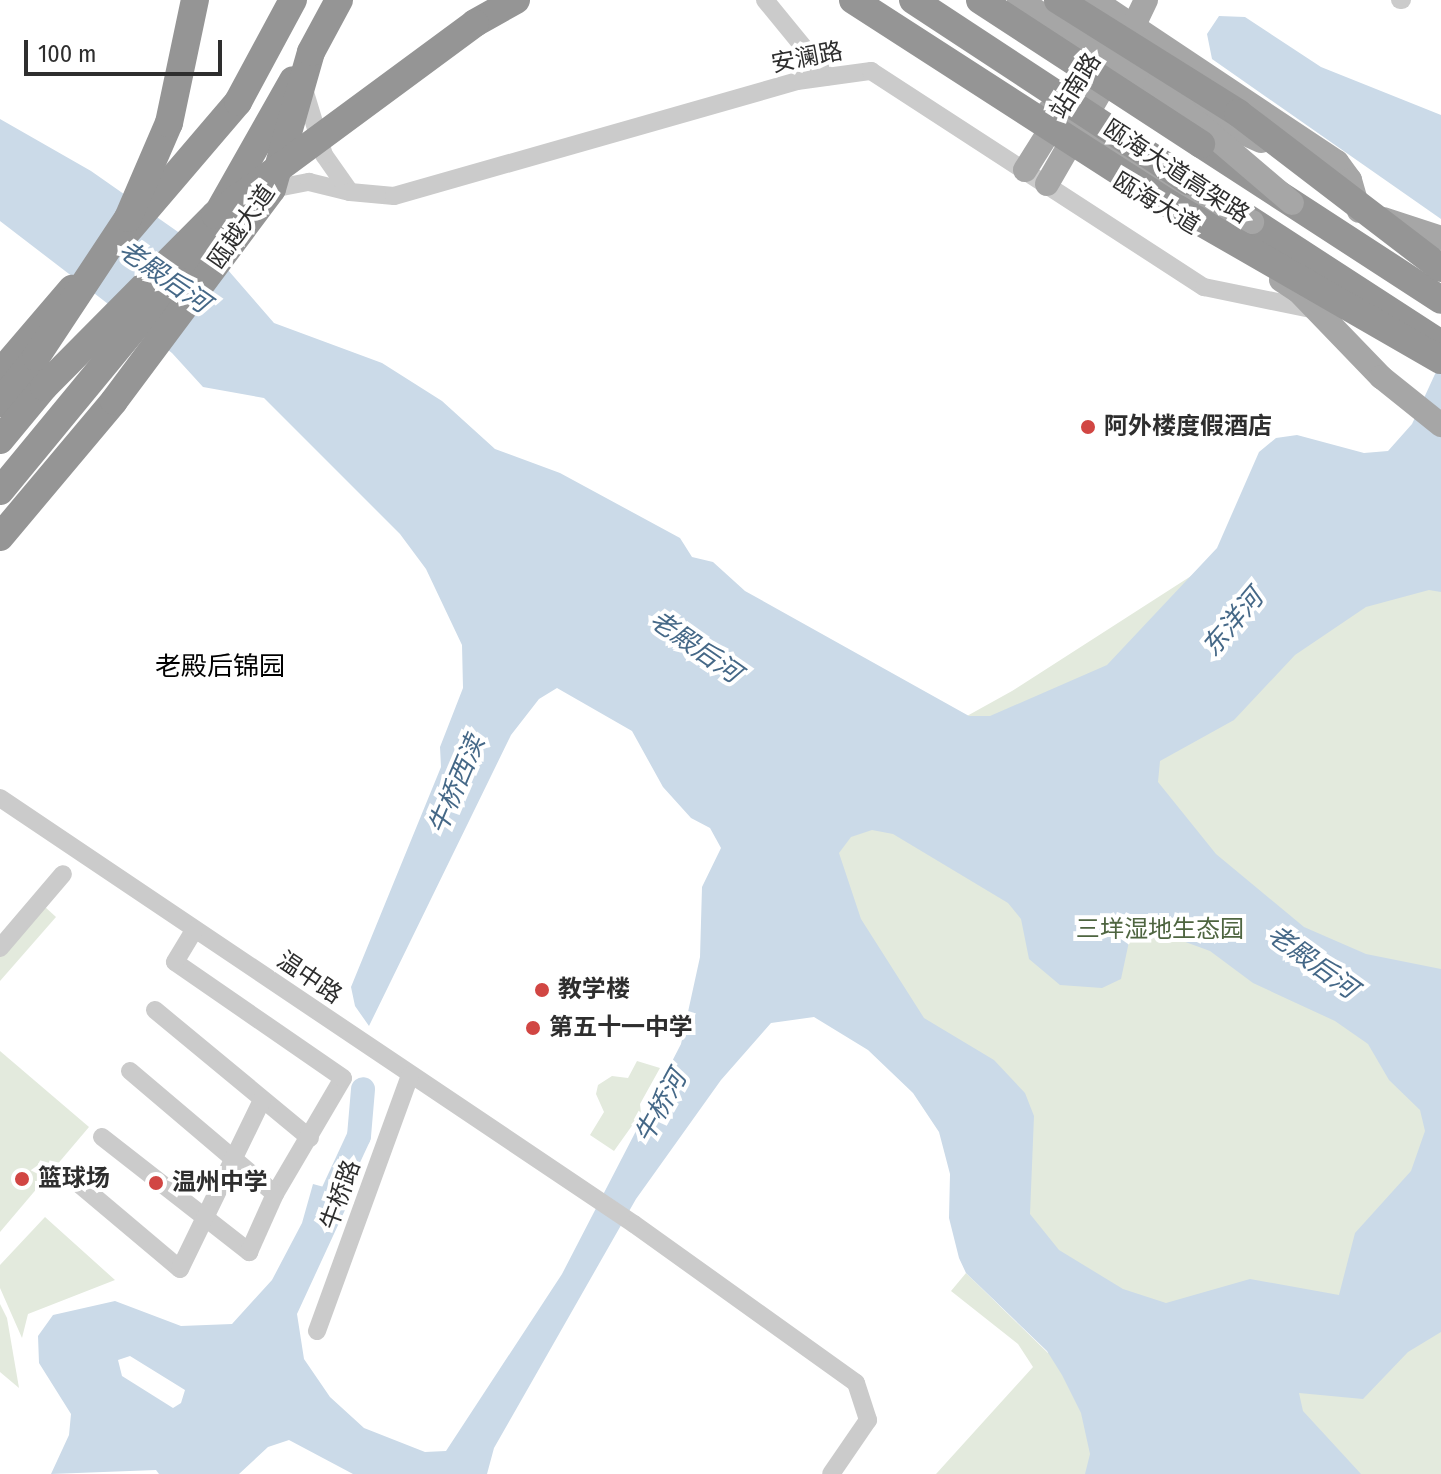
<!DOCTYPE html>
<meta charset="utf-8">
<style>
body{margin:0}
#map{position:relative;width:1441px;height:1474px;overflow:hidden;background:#fff;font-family:"Fira Sans Condensed","Noto Sans SC",sans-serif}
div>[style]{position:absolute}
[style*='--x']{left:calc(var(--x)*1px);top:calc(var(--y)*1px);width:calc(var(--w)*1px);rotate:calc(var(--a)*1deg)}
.green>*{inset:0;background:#e3eadd}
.water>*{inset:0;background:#cbdae8}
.river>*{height:24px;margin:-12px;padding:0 12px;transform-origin:12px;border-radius:12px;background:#cbdae8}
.minor>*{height:18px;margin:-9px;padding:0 9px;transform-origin:9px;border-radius:9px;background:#cbcbcb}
.major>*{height:24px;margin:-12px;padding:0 12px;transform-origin:12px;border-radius:12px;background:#a6a6a6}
.highway>*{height:28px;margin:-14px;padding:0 14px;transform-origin:14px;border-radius:14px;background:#959595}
.major-bridge>*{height:24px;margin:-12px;padding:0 12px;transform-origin:12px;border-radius:12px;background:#a6a6a6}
.highway-bridge>*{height:28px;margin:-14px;padding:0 14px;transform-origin:14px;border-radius:14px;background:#959595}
.dots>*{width:22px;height:22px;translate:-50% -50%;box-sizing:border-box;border:4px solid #fff;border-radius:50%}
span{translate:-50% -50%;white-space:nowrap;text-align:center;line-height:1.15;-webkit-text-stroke:8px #fff;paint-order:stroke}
.street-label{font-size:24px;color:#2e2e2e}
.poi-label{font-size:24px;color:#2e2e2e;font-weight:700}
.left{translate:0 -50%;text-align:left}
.park-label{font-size:24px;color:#4e6540}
.water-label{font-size:26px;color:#456887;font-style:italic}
.neighbourhood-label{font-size:26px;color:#000}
.scale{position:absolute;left:24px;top:40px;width:198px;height:36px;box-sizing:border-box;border:4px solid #2e2e2e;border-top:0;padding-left:10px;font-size:24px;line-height:28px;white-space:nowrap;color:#2e2e2e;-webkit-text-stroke:6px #fff;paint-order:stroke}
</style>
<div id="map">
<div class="green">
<i style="clip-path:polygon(1373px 459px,1441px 502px,1441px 1474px,936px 1474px,1033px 1367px,1018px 1344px,951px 1291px,966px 1273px,1048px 1353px,1071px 1328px,767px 827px,1012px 691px)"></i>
<i style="clip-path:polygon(44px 906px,56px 917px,0 981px,0 957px)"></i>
<i style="clip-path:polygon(0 1051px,89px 1127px,0 1232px)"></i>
<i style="clip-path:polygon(637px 1061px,660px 1068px,640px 1104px,641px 1113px,614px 1151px,590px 1135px,604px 1112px,596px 1094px,598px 1085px,612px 1076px,628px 1078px)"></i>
<i style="clip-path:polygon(45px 1217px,115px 1280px,28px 1314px,22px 1338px,0 1288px,0 1265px)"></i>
<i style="clip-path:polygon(0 1304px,7px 1318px,19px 1388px,0 1372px)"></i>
</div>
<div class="water">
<i style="clip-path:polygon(1219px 16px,1245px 17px,1321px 67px,1441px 115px,1441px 219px,1212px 59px,1207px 34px)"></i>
<i style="clip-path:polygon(evenodd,0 119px,91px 171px,221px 262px,274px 323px,382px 363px,442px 401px,495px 449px,560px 473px,680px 538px,692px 557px,713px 562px,745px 591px,969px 716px,990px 716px,1107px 665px,1217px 548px,1259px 452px,1276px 438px,1297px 435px,1364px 453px,1388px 451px,1412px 424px,1441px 361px,1441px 592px,1429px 590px,1366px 607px,1295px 655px,1234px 720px,1160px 761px,1158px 782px,1216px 854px,1304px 927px,1366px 954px,1441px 969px,1441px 1332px,1408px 1352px,1363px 1399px,1299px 1393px,1303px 1411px,1361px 1474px,1085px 1474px,1090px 1454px,1081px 1413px,1062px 1375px,1047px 1351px,966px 1273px,959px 1258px,949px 1218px,950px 1174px,939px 1132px,913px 1093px,868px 1050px,814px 1017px,771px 1023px,721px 1080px,636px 1199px,494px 1448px,487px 1474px,353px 1474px,289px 1440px,268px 1447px,239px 1474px,159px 1474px,156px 1470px,51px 1474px,69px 1435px,71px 1414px,39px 1363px,38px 1336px,53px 1315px,115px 1301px,181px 1326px,232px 1324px,272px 1280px,302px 1223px,313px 1184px,335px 1190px,345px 1210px,297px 1314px,304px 1359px,330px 1397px,364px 1428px,425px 1452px,446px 1451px,562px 1274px,681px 1044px,700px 957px,702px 887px,721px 848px,710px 828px,691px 818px,663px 787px,632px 731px,557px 688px,539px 699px,511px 735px,369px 1026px,355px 1006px,351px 987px,441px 767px,440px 747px,463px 688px,462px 645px,426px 569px,400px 534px,264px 398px,203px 387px,172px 353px,0 221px,0 119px,872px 830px,893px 834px,1008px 903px,1021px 919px,1029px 959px,1060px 985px,1102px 988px,1121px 979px,1130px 937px,1150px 929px,1210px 951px,1253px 983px,1335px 1021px,1368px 1044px,1389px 1080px,1420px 1110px,1425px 1131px,1411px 1171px,1355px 1233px,1339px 1295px,1250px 1279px,1166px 1303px,1123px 1289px,1059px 1250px,1030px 1214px,1034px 1116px,1025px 1093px,994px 1060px,924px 1018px,861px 919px,839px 853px,851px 837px,872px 830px,0 119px,130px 1356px,185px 1390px,181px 1403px,173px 1408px,122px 1376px,118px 1360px,130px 1356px)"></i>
</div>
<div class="river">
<i style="--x:321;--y:1218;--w:90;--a:-65.1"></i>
<i style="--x:359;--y:1136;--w:47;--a:-85.1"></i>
</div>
<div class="minor">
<i style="--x:765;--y:0;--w:99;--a:50.7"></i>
<i style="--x:1400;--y:0;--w:2;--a:0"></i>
<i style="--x:272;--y:189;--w:38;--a:-11"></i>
<i style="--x:309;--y:182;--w:42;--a:13.7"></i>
<i style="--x:350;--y:192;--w:45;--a:-125.1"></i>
<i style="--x:324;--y:155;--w:72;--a:-106.9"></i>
<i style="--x:350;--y:192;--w:44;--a:5.2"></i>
<i style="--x:394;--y:196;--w:419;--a:-15.9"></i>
<i style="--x:797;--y:81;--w:75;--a:-7.7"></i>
<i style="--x:871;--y:71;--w:397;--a:33"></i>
<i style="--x:1204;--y:287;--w:114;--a:11.6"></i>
<i style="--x:0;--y:798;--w:764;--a:33.9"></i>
<i style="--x:634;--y:1224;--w:273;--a:35.6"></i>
<i style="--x:856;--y:1383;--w:39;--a:72"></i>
<i style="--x:868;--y:1420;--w:65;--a:124.4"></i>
<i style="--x:0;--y:948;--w:97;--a:-49.6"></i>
<i style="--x:155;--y:1010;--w:201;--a:39.6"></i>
<i style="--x:130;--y:1071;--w:190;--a:40.3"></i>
<i style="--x:275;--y:1194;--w:134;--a:-59.6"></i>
<i style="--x:343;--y:1078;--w:204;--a:-145.4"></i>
<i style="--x:175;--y:962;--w:37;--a:-59"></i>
<i style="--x:102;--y:1137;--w:187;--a:38"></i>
<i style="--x:249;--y:1252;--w:64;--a:-65.9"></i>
<i style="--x:72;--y:1178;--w:141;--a:40.1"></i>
<i style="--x:180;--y:1269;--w:188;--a:-64.1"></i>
<i style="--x:317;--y:1331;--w:272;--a:-70"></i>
</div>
<div class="major">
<i style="--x:1094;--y:0;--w:292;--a:33.7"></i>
<i style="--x:1337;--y:162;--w:22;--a:54"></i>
<i style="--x:1350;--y:180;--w:32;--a:74"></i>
<i style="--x:1182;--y:105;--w:87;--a:24.5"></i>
<i style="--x:1025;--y:170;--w:133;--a:-57.9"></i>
<i style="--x:1047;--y:184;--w:128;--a:-60"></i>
<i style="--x:1111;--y:73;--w:81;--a:-64.4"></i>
<i style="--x:1383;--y:219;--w:61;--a:18.1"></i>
<i style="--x:1281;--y:280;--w:20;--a:33"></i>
<i style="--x:1298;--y:291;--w:120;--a:46"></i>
<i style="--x:1381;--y:377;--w:77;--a:38.7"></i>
</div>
<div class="highway">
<i style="--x:475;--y:23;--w:47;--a:-29.3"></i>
<i style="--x:1201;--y:144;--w:286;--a:33"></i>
<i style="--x:1230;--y:207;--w:252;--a:33"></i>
<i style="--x:121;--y:239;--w:180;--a:-49.5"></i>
<i style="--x:238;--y:102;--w:116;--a:-61.7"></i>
<i style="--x:0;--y:373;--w:111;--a:-49.4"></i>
<i style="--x:0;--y:403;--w:53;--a:-51.8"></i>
<i style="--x:0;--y:440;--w:69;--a:-50.3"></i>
<i style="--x:0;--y:491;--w:303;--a:-50.5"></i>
<i style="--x:193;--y:257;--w:203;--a:-60.5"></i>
<i style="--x:0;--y:537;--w:177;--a:-50"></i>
<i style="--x:114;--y:401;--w:264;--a:-53.3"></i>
<i style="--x:272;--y:189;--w:142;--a:-74.1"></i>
<i style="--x:311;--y:52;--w:59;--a:-61.7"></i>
</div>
<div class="major-bridge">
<i style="--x:1019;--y:0;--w:161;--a:32.3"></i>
<i style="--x:1155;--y:86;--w:180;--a:40.5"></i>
<i style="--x:1049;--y:111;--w:192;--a:31.1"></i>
<i style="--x:1213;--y:210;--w:41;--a:17.1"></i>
</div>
<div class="highway-bridge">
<i style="--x:853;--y:0;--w:378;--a:32.8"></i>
<i style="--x:1171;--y:205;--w:311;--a:29.9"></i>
<i style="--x:913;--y:0;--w:330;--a:33.3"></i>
<i style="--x:980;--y:0;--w:264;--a:33.1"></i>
<i style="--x:1058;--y:0;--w:213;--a:32.1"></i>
<i style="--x:1238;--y:113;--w:255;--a:37.4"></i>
<i style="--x:36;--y:357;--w:167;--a:-56.5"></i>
<i style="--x:128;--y:218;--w:103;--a:-66.7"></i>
<i style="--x:169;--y:123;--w:126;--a:-78.1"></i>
<i style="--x:44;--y:387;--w:243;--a:-45.2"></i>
<i style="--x:215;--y:215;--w:323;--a:-36.4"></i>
</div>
<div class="dots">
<i style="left:1088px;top:427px;background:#d14643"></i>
<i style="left:542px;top:990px;background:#d14643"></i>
<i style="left:533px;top:1028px;background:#d14643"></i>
<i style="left:22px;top:1179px;background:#d14643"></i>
<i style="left:156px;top:1183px;background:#d14643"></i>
</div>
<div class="street-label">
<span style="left:807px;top:58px;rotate:-11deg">安澜路</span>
<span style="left:1076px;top:86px;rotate:-58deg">站南路</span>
<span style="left:1176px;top:172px;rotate:33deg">瓯海大道高架路</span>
<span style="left:1156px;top:204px;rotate:31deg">瓯海大道</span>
<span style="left:242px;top:227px;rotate:-55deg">瓯越大道</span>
<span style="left:309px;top:978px;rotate:34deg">温中路</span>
<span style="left:341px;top:1195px;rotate:-70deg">牛桥路</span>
</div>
<div class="poi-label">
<span class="left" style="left:1104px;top:427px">阿外楼度假酒店</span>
<span class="left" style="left:558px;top:990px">教学楼</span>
<span class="left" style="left:549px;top:1028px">第五十一中学</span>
<span class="left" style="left:38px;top:1179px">篮球场</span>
<span class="left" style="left:172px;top:1183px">温州中学</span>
</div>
<div class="park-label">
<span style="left:1160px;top:930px">三垟湿地生态园</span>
</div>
<div class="water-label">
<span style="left:164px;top:277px;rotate:35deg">老殿后河</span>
<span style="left:1233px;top:623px;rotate:-50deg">东洋河</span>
<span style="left:695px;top:647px;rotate:35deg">老殿后河</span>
<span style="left:457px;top:785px;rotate:-67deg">牛桥西渎</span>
<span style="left:1312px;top:962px;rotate:36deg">老殿后河</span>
<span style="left:661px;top:1107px;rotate:-61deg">牛桥河</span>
</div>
<div class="neighbourhood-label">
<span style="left:220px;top:667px">老殿后锦园</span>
</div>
<div class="scale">100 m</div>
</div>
